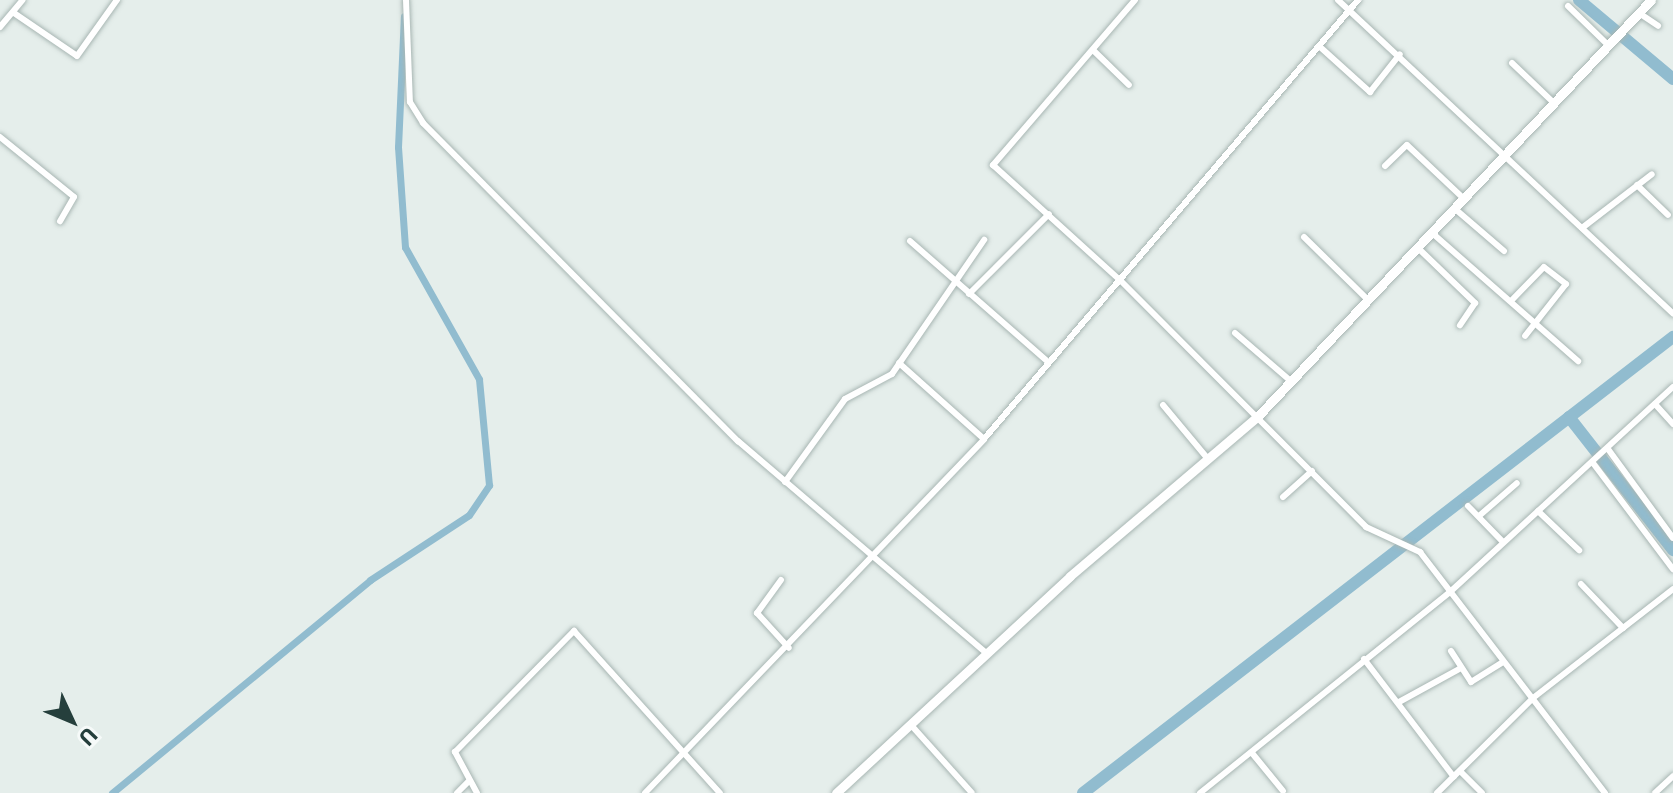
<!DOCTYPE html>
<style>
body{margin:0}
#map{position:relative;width:1673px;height:793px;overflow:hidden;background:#e5eeeb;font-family:"Exo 2",sans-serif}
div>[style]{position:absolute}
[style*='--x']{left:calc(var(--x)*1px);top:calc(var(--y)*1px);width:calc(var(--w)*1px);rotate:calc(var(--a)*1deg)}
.canal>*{height:7px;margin:-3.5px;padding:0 3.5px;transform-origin:3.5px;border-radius:3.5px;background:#91bccf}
.river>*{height:12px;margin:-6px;padding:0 6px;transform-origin:6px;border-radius:6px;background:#91bccf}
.roads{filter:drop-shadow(0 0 2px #a8b6b3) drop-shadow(0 0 2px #a8b6b3)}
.street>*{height:6px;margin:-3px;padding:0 3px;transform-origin:3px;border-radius:3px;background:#fff}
.secondary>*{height:9px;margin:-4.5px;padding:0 4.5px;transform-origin:4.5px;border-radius:4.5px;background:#fff}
span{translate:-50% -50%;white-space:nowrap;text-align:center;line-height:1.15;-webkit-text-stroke:8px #f6faf9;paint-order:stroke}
.north{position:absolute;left:32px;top:681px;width:80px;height:80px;-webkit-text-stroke:6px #f6faf9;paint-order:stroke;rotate:134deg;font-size:22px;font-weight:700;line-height:32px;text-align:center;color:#253f3c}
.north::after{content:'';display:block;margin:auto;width:28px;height:36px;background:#253f3c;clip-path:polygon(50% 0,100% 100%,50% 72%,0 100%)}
</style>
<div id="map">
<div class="canal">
<i style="--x:112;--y:793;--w:335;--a:-39.5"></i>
<i style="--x:370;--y:580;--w:118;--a:-33.3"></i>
<i style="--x:469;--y:515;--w:36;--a:-56"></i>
<i style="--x:489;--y:485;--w:106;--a:-95.4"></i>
<i style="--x:479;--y:379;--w:151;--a:-119.3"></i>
<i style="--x:405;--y:247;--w:100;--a:-94"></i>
<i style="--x:398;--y:147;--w:131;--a:-87.4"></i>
</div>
<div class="river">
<i style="--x:1579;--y:0;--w:123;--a:40"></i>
<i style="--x:1569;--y:417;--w:169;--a:52"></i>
<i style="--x:1083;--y:793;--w:746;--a:-37.7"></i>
</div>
<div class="roads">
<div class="street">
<i style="--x:406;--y:0;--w:102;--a:87.8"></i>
<i style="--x:410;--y:102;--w:25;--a:58"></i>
<i style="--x:423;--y:123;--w:448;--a:45.3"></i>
<i style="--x:738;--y:441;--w:326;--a:40.5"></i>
<i style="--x:1135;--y:0;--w:218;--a:130.7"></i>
<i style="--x:993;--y:165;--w:171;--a:42.2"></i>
<i style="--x:1120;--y:280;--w:349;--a:45.1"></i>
<i style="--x:1366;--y:527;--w:60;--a:24.8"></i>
<i style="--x:1420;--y:552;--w:304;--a:52.5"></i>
<i style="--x:1338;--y:0;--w:459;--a:43.1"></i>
<i style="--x:1568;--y:6;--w:56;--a:44.3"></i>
<i style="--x:14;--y:13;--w:76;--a:34.3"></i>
<i style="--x:77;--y:56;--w:69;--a:-54.5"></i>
<i style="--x:1639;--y:13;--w:23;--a:34"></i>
<i style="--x:0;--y:27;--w:35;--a:-50"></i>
<i style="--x:1319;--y:46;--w:69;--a:42"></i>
<i style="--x:1370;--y:92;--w:48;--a:-51.7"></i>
<i style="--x:1093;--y:50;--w:50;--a:44.2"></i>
<i style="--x:1512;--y:63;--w:57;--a:43.6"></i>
<i style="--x:0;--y:137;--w:95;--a:39"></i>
<i style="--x:74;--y:197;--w:28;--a:120"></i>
<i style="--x:1385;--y:166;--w:30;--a:-44"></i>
<i style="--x:1407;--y:145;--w:77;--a:43.4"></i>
<i style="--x:1637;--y:185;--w:43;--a:44.1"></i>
<i style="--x:1454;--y:208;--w:66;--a:40.7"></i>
<i style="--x:1582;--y:228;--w:88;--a:-37.6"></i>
<i style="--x:1431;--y:232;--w:196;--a:41.3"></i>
<i style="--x:1304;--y:237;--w:90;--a:44.5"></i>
<i style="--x:910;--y:241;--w:184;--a:41.2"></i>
<i style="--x:1417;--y:247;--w:81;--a:44"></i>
<i style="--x:1475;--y:303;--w:27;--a:124"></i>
<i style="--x:969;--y:294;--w:113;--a:-45"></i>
<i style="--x:1511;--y:301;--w:47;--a:-45.9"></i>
<i style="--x:1544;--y:267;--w:28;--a:38"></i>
<i style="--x:1566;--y:284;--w:66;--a:128.3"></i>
<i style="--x:1235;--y:333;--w:75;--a:40.7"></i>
<i style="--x:899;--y:363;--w:114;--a:41.8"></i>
<i style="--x:1655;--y:404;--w:27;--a:48"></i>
<i style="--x:1163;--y:405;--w:70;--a:50.2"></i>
<i style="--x:1608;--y:449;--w:110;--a:53.9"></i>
<i style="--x:1593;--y:463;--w:133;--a:53"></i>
<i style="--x:785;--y:482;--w:102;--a:-54.1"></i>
<i style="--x:845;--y:399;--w:53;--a:-28"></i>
<i style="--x:892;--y:374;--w:163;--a:-55.5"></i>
<i style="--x:1283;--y:497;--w:39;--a:-42"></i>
<i style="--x:1468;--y:506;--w:50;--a:45.8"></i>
<i style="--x:1538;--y:511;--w:57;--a:43.6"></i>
<i style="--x:1479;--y:516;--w:50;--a:-41"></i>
<i style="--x:781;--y:580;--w:41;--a:126"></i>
<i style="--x:757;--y:613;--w:47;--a:47.6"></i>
<i style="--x:1581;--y:584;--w:61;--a:46.3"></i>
<i style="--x:1451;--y:651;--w:37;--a:57"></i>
<i style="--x:1471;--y:682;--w:38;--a:-32"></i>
<i style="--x:1364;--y:659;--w:148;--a:52.7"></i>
<i style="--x:1399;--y:702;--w:71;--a:-28.7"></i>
<i style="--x:911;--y:725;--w:91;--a:48.1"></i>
<i style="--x:1252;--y:753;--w:49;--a:50.8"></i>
<i style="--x:1460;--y:771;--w:31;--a:45"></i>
<i style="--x:457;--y:793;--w:16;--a:-45"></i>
<i style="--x:477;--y:793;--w:47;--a:-118.2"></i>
<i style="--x:455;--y:752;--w:170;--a:-45.5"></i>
<i style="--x:574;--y:631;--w:218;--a:48"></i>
<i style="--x:645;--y:793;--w:490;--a:-46.2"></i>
<i style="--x:984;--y:439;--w:577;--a:-49.57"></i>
<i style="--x:1200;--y:793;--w:321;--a:-38.8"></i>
<i style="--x:1450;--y:592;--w:303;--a:-42.6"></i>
<i style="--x:1437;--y:793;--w:135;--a:-44.7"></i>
<i style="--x:1533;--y:698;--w:177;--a:-37.9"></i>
<i style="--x:1655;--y:793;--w:25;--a:-43"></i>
</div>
<div class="secondary">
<i style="--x:836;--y:793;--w:319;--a:-42.8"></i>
<i style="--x:1070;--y:576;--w:247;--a:-40.4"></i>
<i style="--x:1258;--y:416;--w:572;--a:-46.63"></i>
</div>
</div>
<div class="north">U</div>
</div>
